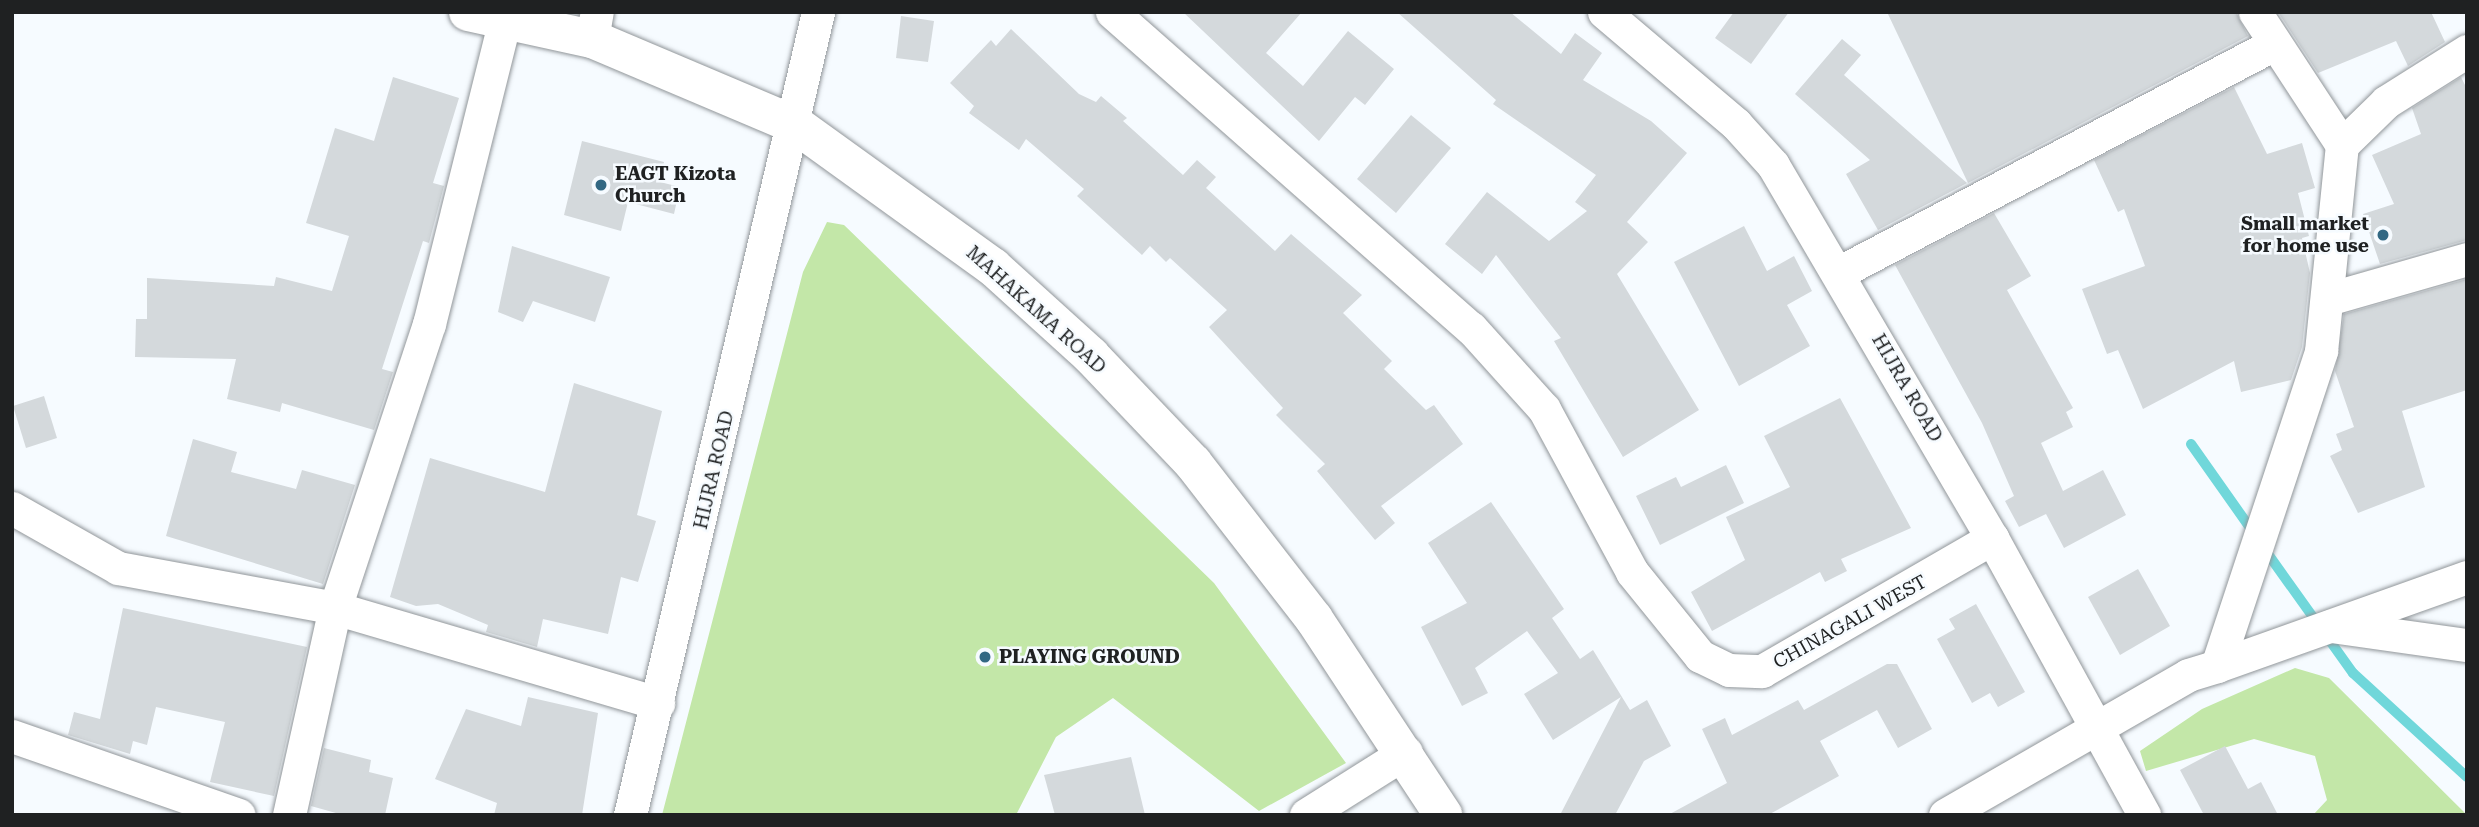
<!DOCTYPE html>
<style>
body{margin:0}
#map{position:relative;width:2479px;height:827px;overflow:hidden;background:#f6fbff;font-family:"Roboto Serif",serif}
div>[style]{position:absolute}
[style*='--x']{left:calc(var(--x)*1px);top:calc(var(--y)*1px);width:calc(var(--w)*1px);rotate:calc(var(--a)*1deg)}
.green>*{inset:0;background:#c3e7a8}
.stream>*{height:10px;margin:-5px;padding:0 5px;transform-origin:5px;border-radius:5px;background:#70d7da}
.building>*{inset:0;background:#d4d9dc}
.roads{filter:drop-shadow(0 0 2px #91969a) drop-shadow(0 0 2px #91969a)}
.street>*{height:33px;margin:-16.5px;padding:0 16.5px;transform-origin:16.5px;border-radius:16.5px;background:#fff}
.secondary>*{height:38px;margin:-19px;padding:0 19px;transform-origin:19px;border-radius:19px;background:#fff}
.dots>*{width:19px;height:19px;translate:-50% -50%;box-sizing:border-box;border:4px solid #f6fbff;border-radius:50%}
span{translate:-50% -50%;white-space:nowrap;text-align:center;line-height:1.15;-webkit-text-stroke:5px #f6fbff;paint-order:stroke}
.poi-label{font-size:19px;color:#1f2122;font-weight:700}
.left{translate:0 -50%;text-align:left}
.right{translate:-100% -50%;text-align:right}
.street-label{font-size:19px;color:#1f2122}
.frame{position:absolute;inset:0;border:14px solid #1f2122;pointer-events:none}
</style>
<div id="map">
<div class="green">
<i style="clip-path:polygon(827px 222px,844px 225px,1214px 583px,1346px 763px,1259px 811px,1113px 698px,1056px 737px,1016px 815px,662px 815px,803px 272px)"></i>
<i style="clip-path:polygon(2295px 668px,2329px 678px,2467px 815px,2313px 815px,2327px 800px,2315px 756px,2254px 739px,2146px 771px,2140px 751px,2202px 709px)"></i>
</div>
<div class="stream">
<i style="--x:2191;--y:444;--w:108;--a:54.8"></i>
<i style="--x:2263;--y:547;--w:155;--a:54.5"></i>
<i style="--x:2353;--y:673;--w:154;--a:42.4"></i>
</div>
<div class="building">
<i style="clip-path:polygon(1183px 12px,1302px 12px,1266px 53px,1303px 86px,1348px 31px,1394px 69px,1365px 105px,1355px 97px,1319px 141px)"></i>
<i style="clip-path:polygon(1397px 12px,1510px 12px,1561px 54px,1575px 33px,1602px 53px,1583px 80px,1651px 121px,1687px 153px,1627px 222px,1648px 242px,1617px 274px,1699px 410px,1623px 457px,1554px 341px,1561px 338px,1496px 255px,1482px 274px,1445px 244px,1487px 192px,1549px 241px,1587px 211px,1575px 202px,1596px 175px,1493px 104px,1496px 100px)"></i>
<i style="clip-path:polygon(1734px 12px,1789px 12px,1751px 64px,1715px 38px)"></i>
<i style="clip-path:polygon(1887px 12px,2236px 12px,2248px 36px,1968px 183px)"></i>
<i style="clip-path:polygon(2278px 12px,2431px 12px,2445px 42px,2408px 66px,2396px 41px,2318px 73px)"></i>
<i style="clip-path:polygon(901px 16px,934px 21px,928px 62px,896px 58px)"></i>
<i style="clip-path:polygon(1011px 29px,1079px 94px,1096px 102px,1101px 96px,1127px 118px,1123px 121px,1183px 175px,1197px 160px,1216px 177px,1206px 188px,1275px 251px,1291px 234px,1362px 295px,1343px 313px,1392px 361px,1384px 369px,1426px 410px,1434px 405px,1463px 444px,1381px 506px,1395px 523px,1375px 540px,1317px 471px,1325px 464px,1276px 415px,1283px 408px,1209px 327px,1227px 310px,1170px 258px,1166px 262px,1150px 246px,1142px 255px,1077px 196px,1084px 189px,1026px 139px,1019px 150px,969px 113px,974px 106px,950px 83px,991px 40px,996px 46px)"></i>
<i style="clip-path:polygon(1842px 39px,1861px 55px,1844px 75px,1967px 183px,1878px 230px,1846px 174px,1870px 160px,1795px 94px)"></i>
<i style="clip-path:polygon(393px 77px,459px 98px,433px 183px,444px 186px,429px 243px,423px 241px,382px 369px,393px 372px,374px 430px,282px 403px,280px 412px,227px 399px,236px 359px,135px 357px,136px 319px,147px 319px,147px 278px,274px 286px,276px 277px,332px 291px,349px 236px,306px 223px,335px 128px,374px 141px)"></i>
<i style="clip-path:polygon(2461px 77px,2467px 89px,2467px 240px,2380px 264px,2363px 214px,2394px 204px,2372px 155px,2421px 134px,2412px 108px)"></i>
<i style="clip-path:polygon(2234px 87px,2267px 154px,2302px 143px,2315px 188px,2298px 193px,2309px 236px,2302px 238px,2310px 273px,2302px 347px,2291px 380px,2241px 392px,2234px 361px,2143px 409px,2118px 350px,2107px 354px,2082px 289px,2145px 266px,2124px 209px,2118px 212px,2094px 160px)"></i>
<i style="clip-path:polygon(1411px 115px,1451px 148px,1396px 213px,1357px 179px)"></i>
<i style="clip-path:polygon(582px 141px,664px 162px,660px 182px,680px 187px,674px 214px,628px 202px,621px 231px,564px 215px)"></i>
<i style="clip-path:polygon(1994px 213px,2031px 276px,2007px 290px,2073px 408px,2066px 412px,2073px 427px,2041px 443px,2063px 491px,2103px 470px,2126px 515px,2064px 548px,2046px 514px,2019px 527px,2005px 501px,2014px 496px,1982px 423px,1895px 265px)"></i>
<i style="clip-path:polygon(1744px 226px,1767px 271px,1794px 256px,1812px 291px,1787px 305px,1810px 346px,1739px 386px,1674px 262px)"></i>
<i style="clip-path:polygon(512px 246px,610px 277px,595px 322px,533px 301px,523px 322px,498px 312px)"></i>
<i style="clip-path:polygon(2467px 279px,2467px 390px,2402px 411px,2425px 487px,2358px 513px,2330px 456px,2342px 450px,2336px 434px,2354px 427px,2335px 371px,2344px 314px)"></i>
<i style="clip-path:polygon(574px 383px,662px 411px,637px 515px,656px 521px,638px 582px,621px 577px,608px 634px,543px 619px,537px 647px,486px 632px,488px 625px,438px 604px,416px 606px,390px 597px,430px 458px,545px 492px)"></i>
<i style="clip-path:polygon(44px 396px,57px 438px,26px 448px,13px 406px)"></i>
<i style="clip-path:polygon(1840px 398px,1911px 528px,1841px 559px,1847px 571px,1825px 582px,1820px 572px,1712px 631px,1691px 592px,1745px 560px,1726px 517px,1790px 487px,1764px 436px)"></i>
<i style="clip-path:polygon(193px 439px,237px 452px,231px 472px,296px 489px,302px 470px,355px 485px,323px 584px,166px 536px)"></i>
<i style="clip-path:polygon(1726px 465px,1744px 503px,1660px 545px,1636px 496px,1676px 477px,1681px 487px)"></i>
<i style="clip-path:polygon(1491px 502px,1564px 609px,1552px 618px,1580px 659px,1593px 650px,1630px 710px,1647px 700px,1671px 746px,1644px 761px,1615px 815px,1560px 815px,1621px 697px,1553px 740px,1524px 694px,1558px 673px,1527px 631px,1475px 668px,1488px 693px,1462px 706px,1421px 627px,1467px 603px,1428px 543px)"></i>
<i style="clip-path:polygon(2138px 569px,2170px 626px,2120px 655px,2088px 597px)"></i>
<i style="clip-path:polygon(1976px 604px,2025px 692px,1998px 707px,1990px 693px,1972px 703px,1937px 639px,1955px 629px,1949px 619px)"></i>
<i style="clip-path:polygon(123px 608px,307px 647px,274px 796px,210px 782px,225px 722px,156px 707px,147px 745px,133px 741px,130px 754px,68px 735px,74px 712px,100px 719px)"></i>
<i style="clip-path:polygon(1887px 664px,1897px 664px,1932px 729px,1898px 748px,1877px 710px,1820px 741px,1839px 776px,1768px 815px,1668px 815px,1727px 783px,1702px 729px,1725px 718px,1732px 735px,1798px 700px,1804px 710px)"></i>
<i style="clip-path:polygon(528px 697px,598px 713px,582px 815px,494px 815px,497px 803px,435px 779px,466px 709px,521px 726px)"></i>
<i style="clip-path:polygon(2225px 746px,2248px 789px,2261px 782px,2278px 815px,2204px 815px,2180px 770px)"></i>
<i style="clip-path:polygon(324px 748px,371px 760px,369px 772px,393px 778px,385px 815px,343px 815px,311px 806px)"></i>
<i style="clip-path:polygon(1131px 757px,1145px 815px,1055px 815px,1044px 775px)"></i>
</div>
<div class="roads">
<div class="street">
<i style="--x:1112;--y:12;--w:478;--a:41.4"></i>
<i style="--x:1471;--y:328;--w:109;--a:48"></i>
<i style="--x:1544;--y:409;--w:185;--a:61.6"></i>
<i style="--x:1632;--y:572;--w:108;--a:51"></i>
<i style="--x:1700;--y:656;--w:32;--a:26"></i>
<i style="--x:1729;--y:670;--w:33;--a:2"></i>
<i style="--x:1762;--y:671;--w:266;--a:-30"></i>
<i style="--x:1604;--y:12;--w:173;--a:40.3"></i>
<i style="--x:1736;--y:124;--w:55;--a:47.9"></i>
<i style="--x:1773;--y:165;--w:433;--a:59.6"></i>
<i style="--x:1992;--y:538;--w:316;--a:61.2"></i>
<i style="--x:2255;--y:12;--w:159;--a:56.8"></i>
<i style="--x:592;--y:39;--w:27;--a:-80"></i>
<i style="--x:1840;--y:272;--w:488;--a:-27.7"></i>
<i style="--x:2331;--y:298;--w:141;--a:-16"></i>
<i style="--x:12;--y:508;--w:122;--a:29.5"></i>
<i style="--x:118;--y:568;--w:221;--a:10.4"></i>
<i style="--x:335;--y:608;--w:337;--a:16.4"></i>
<i style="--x:2331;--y:626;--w:137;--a:8"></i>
<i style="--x:2217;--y:666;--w:265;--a:-19.6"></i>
<i style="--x:12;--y:736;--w:240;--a:19.2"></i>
<i style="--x:289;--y:815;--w:212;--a:-77.5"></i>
<i style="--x:335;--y:608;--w:299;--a:-71.7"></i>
<i style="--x:429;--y:324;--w:314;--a:-76"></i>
<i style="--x:630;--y:815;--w:825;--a:-76.82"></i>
<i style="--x:1306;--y:815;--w:118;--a:-32.2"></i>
<i style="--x:1945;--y:815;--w:280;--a:-29.9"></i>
<i style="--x:2188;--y:675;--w:30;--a:-17"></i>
<i style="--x:2217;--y:666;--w:332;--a:-71.7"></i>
<i style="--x:2321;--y:351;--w:207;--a:-84.2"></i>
<i style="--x:2342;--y:145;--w:62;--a:-44.3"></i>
<i style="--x:2386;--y:102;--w:96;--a:-32.2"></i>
</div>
<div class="secondary">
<i style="--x:468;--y:12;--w:127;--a:12.3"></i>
<i style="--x:592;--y:39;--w:221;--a:22.9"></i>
<i style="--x:796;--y:125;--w:243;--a:35.8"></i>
<i style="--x:993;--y:267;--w:132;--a:42.2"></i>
<i style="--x:1091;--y:356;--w:148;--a:46.4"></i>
<i style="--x:1193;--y:463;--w:197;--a:52.2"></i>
<i style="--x:1314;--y:619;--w:235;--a:56.6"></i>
</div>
</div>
<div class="dots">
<i style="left:601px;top:185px;background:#326883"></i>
<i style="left:2383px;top:235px;background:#326883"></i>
<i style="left:985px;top:657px;background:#326883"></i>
</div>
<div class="poi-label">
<span class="left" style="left:615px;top:185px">EAGT Kizota<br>Church</span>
<span class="right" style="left:2369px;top:235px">Small market<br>for home use</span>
<span class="left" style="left:999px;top:657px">PLAYING GROUND</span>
</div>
<div class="street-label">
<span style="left:1036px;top:310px;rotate:42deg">MAHAKAMA ROAD</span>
<span style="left:1907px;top:388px;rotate:60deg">HIJRA ROAD</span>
<span style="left:714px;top:470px;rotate:-77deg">HIJRA ROAD</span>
<span style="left:1850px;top:622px;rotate:-29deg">CHINAGALI WEST</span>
</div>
<div class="frame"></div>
</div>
